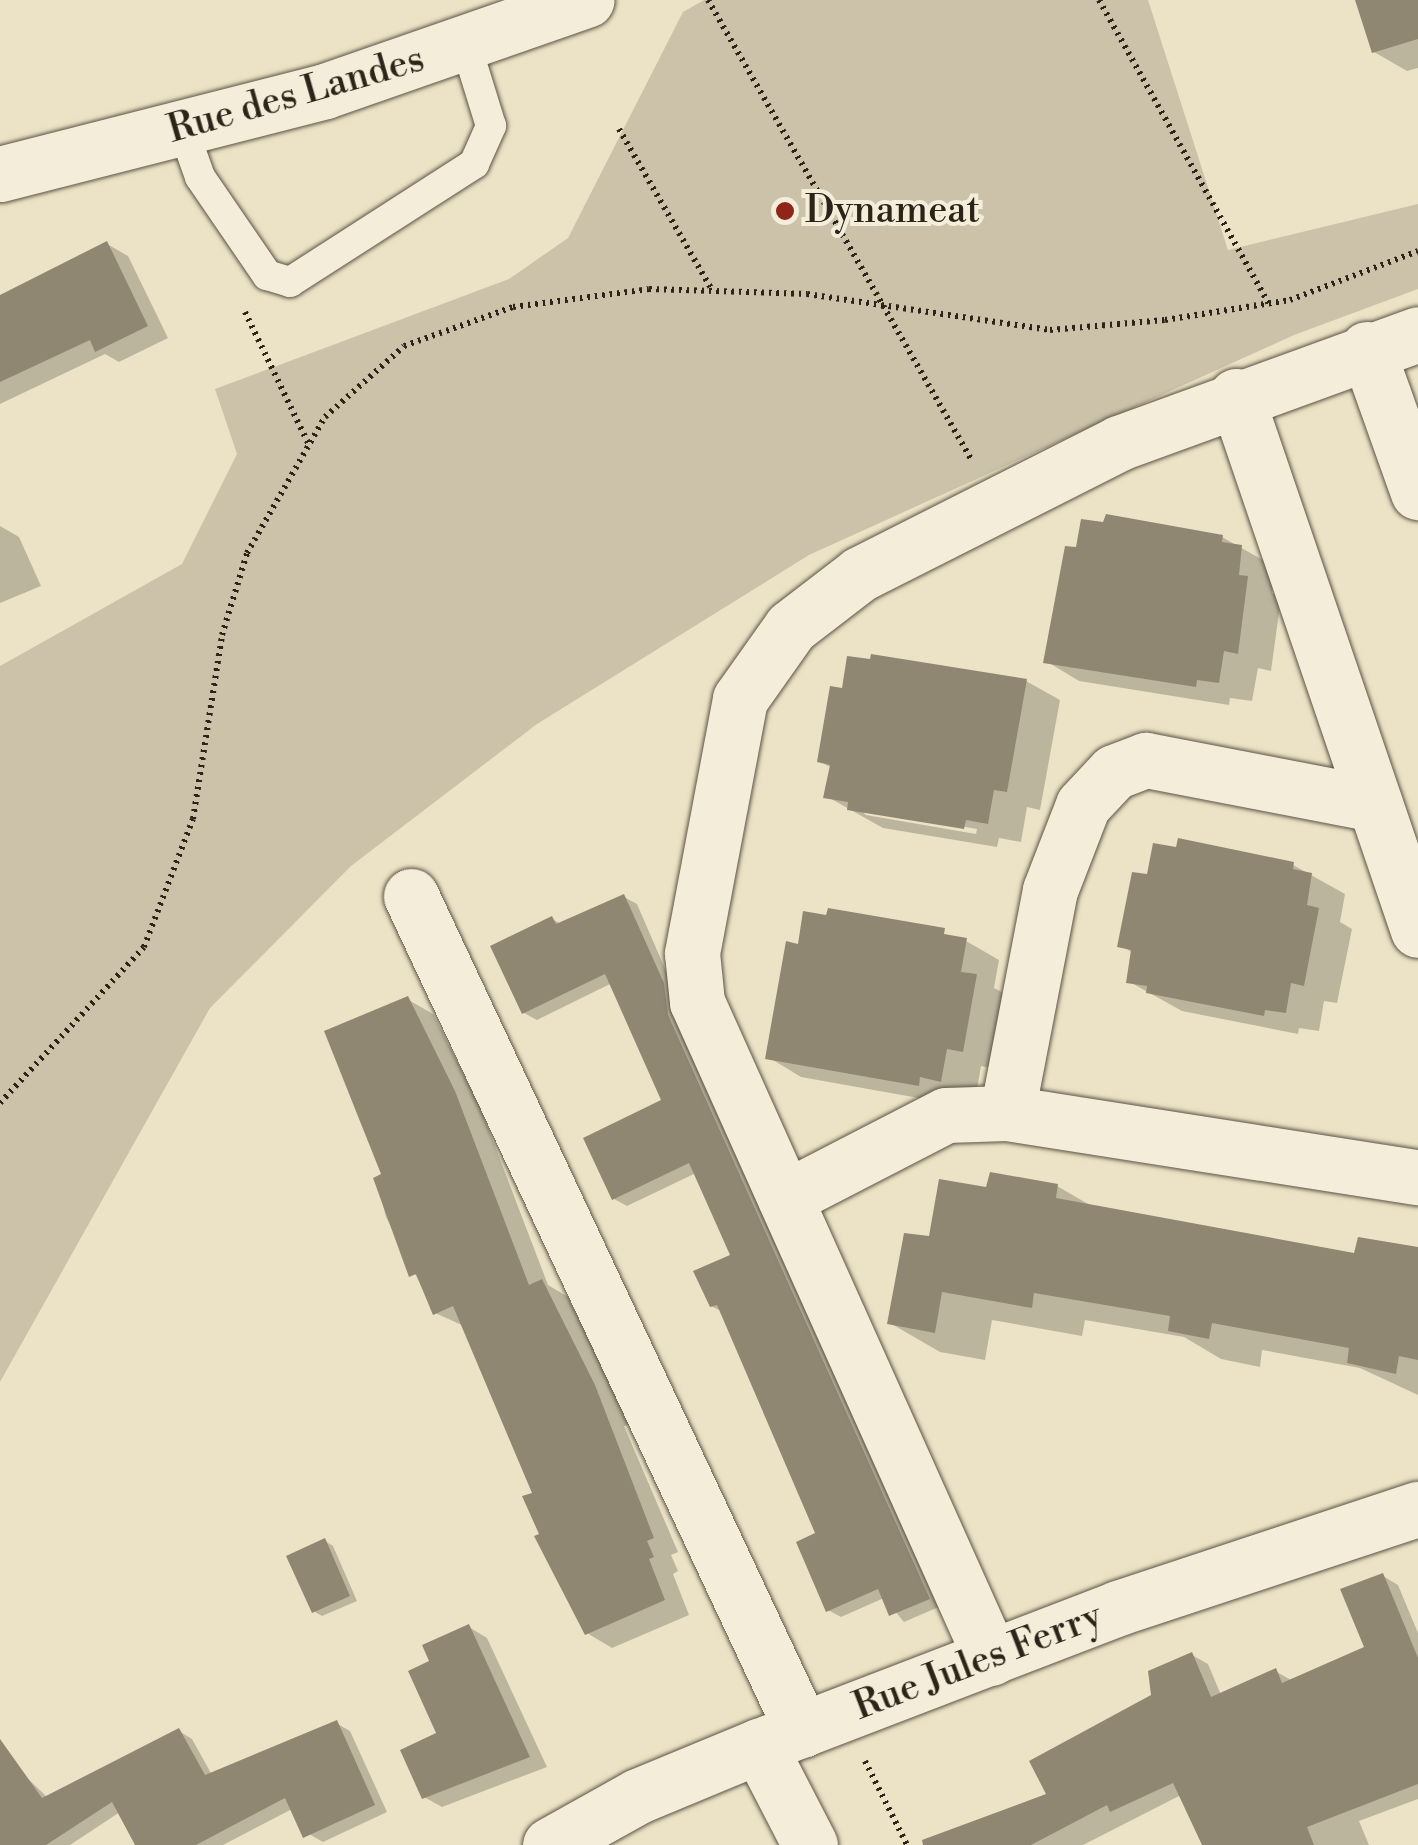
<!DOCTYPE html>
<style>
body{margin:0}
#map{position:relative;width:1418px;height:1845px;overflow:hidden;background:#ece3c6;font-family:"Libre Bodoni",serif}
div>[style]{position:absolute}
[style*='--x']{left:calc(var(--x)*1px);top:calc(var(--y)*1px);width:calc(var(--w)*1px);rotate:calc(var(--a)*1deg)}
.green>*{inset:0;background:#cbc2a9}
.shadow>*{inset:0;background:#0003}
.building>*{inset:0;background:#908773}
.path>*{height:6px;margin-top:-3px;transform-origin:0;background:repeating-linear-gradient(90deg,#2c2319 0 2.5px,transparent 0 7.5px)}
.roads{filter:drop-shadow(0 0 2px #5c5344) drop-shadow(0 0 2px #5c5344)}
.lane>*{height:30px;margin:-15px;padding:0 15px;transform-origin:15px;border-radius:15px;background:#f3edda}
.street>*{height:55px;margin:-27.5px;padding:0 27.5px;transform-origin:27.5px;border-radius:27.5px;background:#f3edda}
.dots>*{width:28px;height:28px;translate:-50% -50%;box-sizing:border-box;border:5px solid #f3edda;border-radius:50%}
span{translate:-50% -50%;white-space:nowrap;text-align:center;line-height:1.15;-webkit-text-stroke:8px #f3edda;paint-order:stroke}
.street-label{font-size:38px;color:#2c2319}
.poi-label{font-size:38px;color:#2c2319}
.left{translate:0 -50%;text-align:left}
</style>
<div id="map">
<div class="green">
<i style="clip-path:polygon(704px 0,1148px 0,1228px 250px,1418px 204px,1418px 289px,1294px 335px,809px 555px,537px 724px,351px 866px,210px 1008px,0 1382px,0 666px,182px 564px,237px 454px,215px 389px,509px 279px,568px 238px,683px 12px)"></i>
</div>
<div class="shadow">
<i style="clip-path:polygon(1369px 0,1418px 0,1418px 68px,1407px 71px,1374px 52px)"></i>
<i style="clip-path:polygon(107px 244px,128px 256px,168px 338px,119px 362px,105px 354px,0 404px,0 297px)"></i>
<i style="clip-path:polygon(0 526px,19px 537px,41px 586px,0 603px)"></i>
<i style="clip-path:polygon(1222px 537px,1275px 567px,1272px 593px,1281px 598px,1271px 671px,1258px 668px,1252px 701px,1230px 698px,1229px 705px,1079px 681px,1046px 661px)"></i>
<i style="clip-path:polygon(evenodd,1026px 681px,1060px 700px,1040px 810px,1027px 807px,1021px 842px,999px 838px,997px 847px,883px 828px,826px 796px,832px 768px,819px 761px,1026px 681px,860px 809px,977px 829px,976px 834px,866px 815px,860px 809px)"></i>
<i style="clip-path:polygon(1293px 865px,1345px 894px,1340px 922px,1352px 929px,1337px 1003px,1324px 1001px,1319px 1031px,1299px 1028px,1298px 1034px,1182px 1011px,1128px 981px,1133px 953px,1120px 945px,1149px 877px)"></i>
<i style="clip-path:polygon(624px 897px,637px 904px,941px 1606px,904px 1622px,884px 1598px,841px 1617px,828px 1610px,818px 1534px,723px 1312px,711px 1306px,733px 1256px,696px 1173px,627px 1206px,614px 1199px,664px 1101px,612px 983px,537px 1020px,524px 1013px,552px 919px,561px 924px)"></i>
<i style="clip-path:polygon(966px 941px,999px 960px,994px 988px,1009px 996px,997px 1069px,981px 1066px,975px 1100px,952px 1104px,801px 1077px,768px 1057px)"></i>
<i style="clip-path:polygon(407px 999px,433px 1014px,480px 1107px,548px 1285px,568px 1297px,630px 1425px,624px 1426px,678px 1552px,671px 1555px,678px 1571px,673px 1574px,689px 1615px,612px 1648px,587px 1633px,542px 1535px,535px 1494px,464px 1326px,435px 1313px,386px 1217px,376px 1179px,384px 1175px)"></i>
<i style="clip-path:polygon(1057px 1186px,1095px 1208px,1356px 1256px,1418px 1249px,1418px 1395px,1360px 1368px,1262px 1350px,1260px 1367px,1221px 1359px,1184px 1337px,1085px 1320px,1082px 1336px,992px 1320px,985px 1360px,940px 1352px,890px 1323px,931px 1239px,988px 1190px)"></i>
<i style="clip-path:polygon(325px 1541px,333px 1546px,357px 1601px,322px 1616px,313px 1611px)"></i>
<i style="clip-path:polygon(1383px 1576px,1398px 1585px,1418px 1633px,1418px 1799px,1359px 1821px,1369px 1845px,1223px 1845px,1181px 1795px,1083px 1845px,957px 1845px,1050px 1796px,1192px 1655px,1208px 1664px,1221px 1695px,1275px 1671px,1291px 1680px,1368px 1648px)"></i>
<i style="clip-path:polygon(469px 1627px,487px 1638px,547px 1767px,442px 1807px,424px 1797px,440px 1734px,433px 1662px)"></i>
<i style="clip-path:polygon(336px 1723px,350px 1731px,387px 1812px,323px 1842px,309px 1834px,294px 1808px,223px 1845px,138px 1845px,120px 1812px,70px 1845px,0 1845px,0 1792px,24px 1775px,48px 1798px,179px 1731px,192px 1739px,212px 1775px)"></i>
</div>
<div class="building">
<i style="clip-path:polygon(1355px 0,1418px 0,1418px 39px,1372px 53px)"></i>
<i style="clip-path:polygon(107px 241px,148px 326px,95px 352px,90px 340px,0 382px,0 295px)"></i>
<i style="clip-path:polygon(1106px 514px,1223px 535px,1222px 542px,1242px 545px,1239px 575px,1248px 576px,1238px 654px,1224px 651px,1219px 683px,1197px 680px,1196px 687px,1043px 663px,1065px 546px,1076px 547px,1081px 519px,1103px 522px)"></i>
<i style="clip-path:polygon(871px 654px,1027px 679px,1007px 792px,994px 790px,988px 824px,966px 820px,964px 829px,847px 810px,848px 802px,823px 798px,830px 765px,817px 762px,830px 686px,842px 688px,847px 656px,870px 659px)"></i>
<i style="clip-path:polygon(1178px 838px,1294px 862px,1293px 869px,1312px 873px,1307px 905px,1319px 908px,1304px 986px,1291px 983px,1286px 1013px,1265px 1010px,1264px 1016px,1146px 993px,1147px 986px,1126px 983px,1131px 950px,1117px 947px,1132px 872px,1147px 874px,1153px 843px,1176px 847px)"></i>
<i style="clip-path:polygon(624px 894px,664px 983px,668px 1015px,930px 1599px,889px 1616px,878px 1589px,826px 1612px,796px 1542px,815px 1533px,717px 1305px,710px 1307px,693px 1271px,730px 1255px,689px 1163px,612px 1200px,583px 1138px,661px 1100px,605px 974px,522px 1014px,490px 946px,552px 916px,556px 924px)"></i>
<i style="clip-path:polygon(828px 908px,945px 928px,944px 934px,967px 938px,961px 972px,977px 974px,963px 1052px,947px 1049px,941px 1082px,920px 1077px,919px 1086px,765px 1059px,786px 941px,798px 944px,803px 911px,826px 915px)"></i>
<i style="clip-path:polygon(408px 996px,455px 1091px,529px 1285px,542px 1279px,595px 1385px,654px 1538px,647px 1541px,654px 1557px,649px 1559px,665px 1600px,585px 1635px,534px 1536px,539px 1534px,522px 1496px,532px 1493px,453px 1306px,433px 1315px,416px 1274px,409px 1277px,373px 1178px,381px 1174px,324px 1031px)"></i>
<i style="clip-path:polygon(990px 1172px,1058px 1184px,1056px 1198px,1354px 1253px,1358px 1237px,1418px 1247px,1418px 1360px,1399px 1356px,1396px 1374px,1347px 1363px,1349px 1348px,1212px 1323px,1209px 1339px,1168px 1331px,1170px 1316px,1034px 1293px,1032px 1308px,942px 1292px,935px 1333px,887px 1324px,904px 1233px,929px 1236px,939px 1179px,986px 1187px)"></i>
<i style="clip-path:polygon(325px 1538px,350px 1596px,312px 1613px,286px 1556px)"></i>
<i style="clip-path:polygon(1383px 1573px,1418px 1658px,1418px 1784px,1307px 1827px,1314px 1845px,1202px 1845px,1173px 1783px,1110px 1812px,1107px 1805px,1031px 1845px,923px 1845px,922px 1840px,1046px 1794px,1029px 1761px,1151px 1695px,1148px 1671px,1192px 1652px,1211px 1697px,1276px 1668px,1282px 1683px,1364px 1647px,1340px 1589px)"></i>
<i style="clip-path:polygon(469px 1624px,530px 1757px,422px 1799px,400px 1750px,436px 1733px,408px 1671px,429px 1661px,422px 1645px)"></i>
<i style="clip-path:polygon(337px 1720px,375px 1805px,303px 1838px,285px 1798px,196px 1845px,135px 1845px,112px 1802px,46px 1845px,0 1845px,0 1739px,42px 1798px,179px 1728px,205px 1775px)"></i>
</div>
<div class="path">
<i style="--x:708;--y:0;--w:529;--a:60.19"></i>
<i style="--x:1099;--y:0;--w:348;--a:60.8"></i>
<i style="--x:619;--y:129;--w:186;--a:60"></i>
<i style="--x:245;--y:312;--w:148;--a:64.3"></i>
<i style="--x:0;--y:1103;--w:212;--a:-47.3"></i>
<i style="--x:144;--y:947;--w:137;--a:-69.1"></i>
<i style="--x:193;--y:819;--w:186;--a:-81"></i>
<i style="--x:222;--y:635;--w:86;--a:-73"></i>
<i style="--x:247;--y:553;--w:157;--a:-60.2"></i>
<i style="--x:325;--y:417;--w:106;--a:-41.9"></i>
<i style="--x:404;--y:346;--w:116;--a:-19.7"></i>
<i style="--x:513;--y:307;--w:137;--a:-7.5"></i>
<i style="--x:649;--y:289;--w:158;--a:1.8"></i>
<i style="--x:807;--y:294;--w:246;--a:8.4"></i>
<i style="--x:1050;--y:330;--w:115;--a:-5"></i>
<i style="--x:1165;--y:320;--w:127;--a:-9.1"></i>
<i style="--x:1290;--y:300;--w:137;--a:-20.9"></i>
<i style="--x:865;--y:1761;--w:94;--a:63.4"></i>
</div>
<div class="roads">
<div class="lane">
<i style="--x:183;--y:129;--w:51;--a:70.5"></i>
<i style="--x:200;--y:177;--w:119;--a:55.6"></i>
<i style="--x:267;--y:275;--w:24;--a:17"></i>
<i style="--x:290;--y:282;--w:219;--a:-32.7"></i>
<i style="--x:474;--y:164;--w:42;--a:-65.9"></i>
<i style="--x:491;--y:126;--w:85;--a:-107.2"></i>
</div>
<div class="street">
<i style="--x:0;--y:174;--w:335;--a:-14.3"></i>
<i style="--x:325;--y:91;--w:277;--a:-19.2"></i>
<i style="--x:1367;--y:349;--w:152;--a:70.4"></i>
<i style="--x:1236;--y:396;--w:564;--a:71.18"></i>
<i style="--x:411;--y:896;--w:921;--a:64.88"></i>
<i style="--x:1007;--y:1113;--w:227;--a:-79.1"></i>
<i style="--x:1050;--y:890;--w:91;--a:-68.8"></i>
<i style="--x:1083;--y:805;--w:45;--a:-46.8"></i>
<i style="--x:1114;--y:772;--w:34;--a:-21"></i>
<i style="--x:1146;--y:760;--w:233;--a:10.9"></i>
<i style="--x:785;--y:1198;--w:181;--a:-27.3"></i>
<i style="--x:946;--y:1115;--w:61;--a:-1.9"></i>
<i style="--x:1007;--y:1113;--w:416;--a:8.9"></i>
<i style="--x:991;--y:1658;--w:719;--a:-114.14"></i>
<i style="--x:697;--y:1002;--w:49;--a:-95.8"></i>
<i style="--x:692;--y:953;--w:258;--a:-79.3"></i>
<i style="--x:740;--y:699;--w:88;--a:-54.7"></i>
<i style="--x:791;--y:627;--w:87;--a:-37.5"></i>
<i style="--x:860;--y:574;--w:290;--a:-26.8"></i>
<i style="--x:1119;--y:443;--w:318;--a:-20"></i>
<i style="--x:759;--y:1746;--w:111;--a:62.7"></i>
<i style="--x:550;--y:1845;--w:101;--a:-29.1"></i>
<i style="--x:638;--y:1796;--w:131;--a:-22.5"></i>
<i style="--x:759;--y:1746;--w:385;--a:-21"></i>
<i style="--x:1118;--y:1608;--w:316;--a:-18.3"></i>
</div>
</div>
<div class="dots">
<i style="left:785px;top:211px;background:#8f2418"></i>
</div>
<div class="street-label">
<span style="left:296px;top:95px;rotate:-16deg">Rue des Landes</span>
<span style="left:978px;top:1662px;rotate:-21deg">Rue Jules Ferry</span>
</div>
<div class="poi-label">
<span class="left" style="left:805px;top:211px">Dynameat</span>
</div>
</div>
